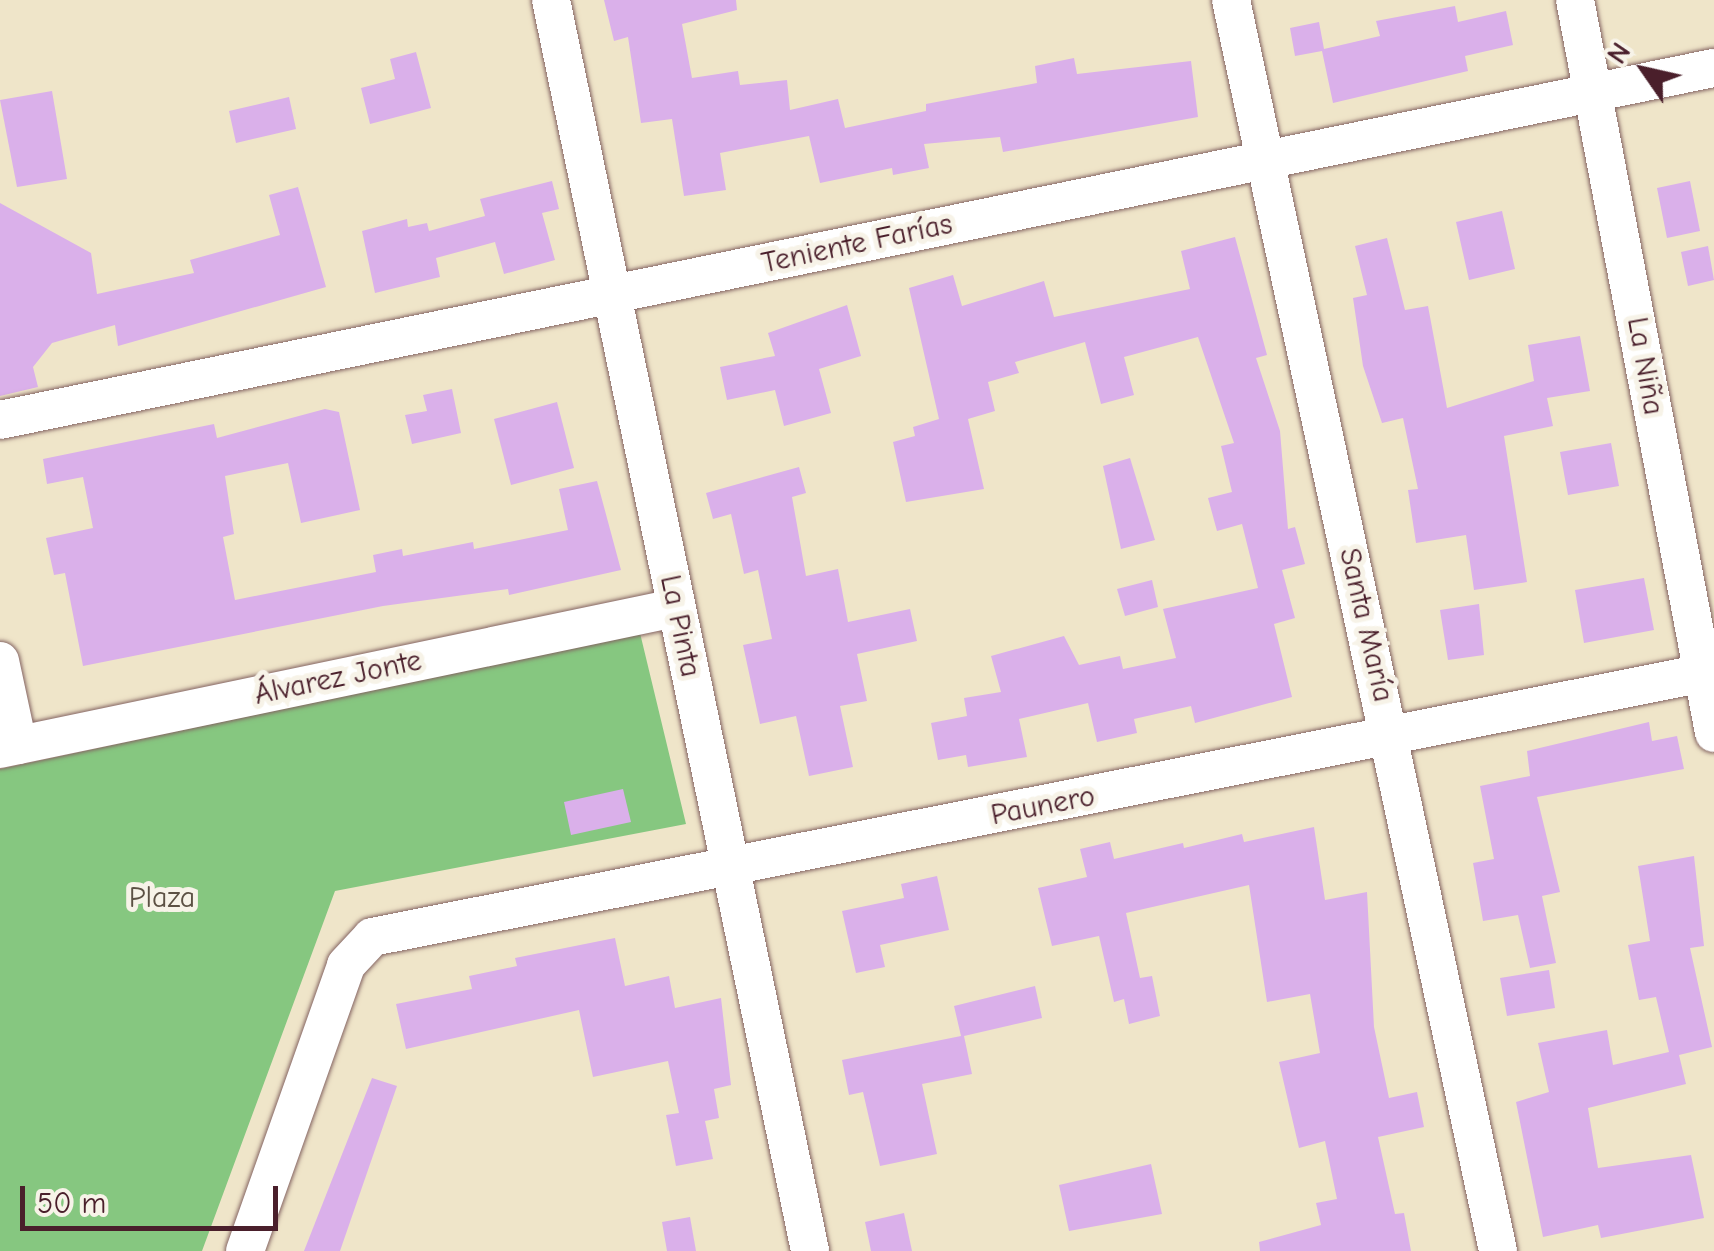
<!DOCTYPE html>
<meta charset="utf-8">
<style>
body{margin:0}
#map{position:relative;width:1714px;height:1251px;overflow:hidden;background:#efe5c9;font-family:"Comic Neue",sans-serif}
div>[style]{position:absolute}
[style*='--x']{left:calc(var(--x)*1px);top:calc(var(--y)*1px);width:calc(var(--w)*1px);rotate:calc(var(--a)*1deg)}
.green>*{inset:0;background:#86c780}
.building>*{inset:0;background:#dab0ea}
.roads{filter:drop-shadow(0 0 2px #846462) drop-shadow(0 0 2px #846462)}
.minor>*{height:38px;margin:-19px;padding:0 19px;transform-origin:19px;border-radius:19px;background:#fff}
span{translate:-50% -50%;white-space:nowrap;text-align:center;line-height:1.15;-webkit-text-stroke:10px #f7f3e8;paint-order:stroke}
.street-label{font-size:30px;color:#4a1f2b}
.park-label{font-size:30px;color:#5c5144}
.north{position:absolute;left:1594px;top:20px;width:100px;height:100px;-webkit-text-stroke:8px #f7f3e8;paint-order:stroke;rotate:304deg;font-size:28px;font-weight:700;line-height:40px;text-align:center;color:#4a1f2b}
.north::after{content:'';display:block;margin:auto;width:35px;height:45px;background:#4a1f2b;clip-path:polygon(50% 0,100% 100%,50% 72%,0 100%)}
.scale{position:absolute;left:20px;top:1186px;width:258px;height:45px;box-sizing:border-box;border:5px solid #4a1f2b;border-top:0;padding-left:12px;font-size:30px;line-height:35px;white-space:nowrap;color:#4a1f2b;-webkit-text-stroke:8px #f7f3e8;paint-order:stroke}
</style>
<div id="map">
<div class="green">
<i style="clip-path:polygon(640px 633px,686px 824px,335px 891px,202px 1251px,0 1251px,0 769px)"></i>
</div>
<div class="building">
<i style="clip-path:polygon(604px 0,736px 0,737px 10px,682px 24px,692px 78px,738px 71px,740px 85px,787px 80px,790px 110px,838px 99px,845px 128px,926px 111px,926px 104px,1037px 83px,1035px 66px,1074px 58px,1077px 74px,1191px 61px,1198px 117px,1003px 152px,1000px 137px,924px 144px,929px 168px,893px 175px,892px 168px,820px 183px,809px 136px,720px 153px,726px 190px,684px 196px,672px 119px,641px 123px,628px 37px,614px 41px)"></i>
<i style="clip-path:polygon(1455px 6px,1458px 22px,1506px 11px,1513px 45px,1465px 56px,1468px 71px,1333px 103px,1322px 51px,1295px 56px,1290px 28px,1319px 22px,1324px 49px,1380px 36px,1376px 21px)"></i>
<i style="clip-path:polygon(416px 52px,431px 108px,370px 124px,361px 88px,395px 79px,390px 59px)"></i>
<i style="clip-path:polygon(52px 91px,67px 179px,17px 187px,0 100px)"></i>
<i style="clip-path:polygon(289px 97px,296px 129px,236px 143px,229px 111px)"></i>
<i style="clip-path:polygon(552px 181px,559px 209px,542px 213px,555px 260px,504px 274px,495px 242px,436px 258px,440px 277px,375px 293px,362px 231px,407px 219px,408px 227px,427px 223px,429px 231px,485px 216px,480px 199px)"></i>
<i style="clip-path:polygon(1690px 181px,1700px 231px,1667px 238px,1657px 188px)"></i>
<i style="clip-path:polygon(298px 187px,326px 287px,118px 346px,115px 325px,52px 343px,33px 367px,38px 387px,0 396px,0 203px,91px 253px,97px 294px,194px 273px,190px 260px,280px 235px,269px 195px)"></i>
<i style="clip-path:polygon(1502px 211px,1515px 269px,1469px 280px,1456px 222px)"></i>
<i style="clip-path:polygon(1235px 237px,1267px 355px,1256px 358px,1280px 431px,1288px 529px,1295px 527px,1305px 564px,1282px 570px,1295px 618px,1274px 624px,1292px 697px,1195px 723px,1191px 706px,1134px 719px,1137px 733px,1097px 742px,1088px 703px,1019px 719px,1027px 757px,968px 767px,966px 755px,938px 760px,931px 723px,967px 716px,964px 698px,1001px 692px,991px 656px,1064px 636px,1079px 665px,1120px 656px,1123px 669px,1176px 658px,1163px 609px,1258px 588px,1242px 524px,1217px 531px,1208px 498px,1232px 492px,1221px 446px,1234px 443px,1198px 337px,1124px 357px,1134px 395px,1101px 404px,1085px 342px,1015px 362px,1019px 373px,988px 382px,995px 411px,968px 419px,984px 489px,906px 502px,893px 442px,915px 436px,913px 427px,939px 419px,909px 288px,953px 275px,962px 306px,1044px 281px,1054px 317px,1190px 289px,1181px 251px)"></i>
<i style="clip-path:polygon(1387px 238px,1405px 310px,1428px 306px,1447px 408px,1534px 381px,1528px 345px,1580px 336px,1590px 391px,1547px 398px,1553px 426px,1504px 436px,1527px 582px,1474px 590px,1466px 535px,1416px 543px,1408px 490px,1418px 489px,1403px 418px,1382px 423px,1363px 366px,1353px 298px,1367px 295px,1355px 246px)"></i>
<i style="clip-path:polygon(1708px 246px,1714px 280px,1688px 286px,1681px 252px)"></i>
<i style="clip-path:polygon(847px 305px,861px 356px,819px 369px,831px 413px,784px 426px,775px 390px,727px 400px,720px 367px,775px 356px,768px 333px)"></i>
<i style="clip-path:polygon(452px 389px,461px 433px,412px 444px,405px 415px,427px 411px,423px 395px)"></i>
<i style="clip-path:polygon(557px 402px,574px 468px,511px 485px,494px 419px)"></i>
<i style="clip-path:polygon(325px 409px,339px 412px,360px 510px,301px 523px,288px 463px,225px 476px,234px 534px,223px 537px,235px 600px,376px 572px,373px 555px,402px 549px,403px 556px,473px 542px,474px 549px,568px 530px,559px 489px,597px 481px,621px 570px,509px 595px,508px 589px,383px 606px,83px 666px,65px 573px,54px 575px,46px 538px,93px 528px,83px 477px,47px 484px,43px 459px,214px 424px,217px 438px)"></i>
<i style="clip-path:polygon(1611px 443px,1619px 486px,1568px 495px,1560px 452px)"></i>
<i style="clip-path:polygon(1130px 458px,1155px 540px,1121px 549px,1103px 466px)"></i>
<i style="clip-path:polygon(799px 467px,806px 493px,792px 497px,806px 576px,838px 569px,848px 622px,910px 609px,917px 641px,857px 654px,867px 701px,840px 706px,853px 767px,809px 776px,796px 716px,760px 724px,743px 645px,772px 639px,758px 570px,744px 574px,731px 514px,713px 519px,706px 493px)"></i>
<i style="clip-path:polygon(1644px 578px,1654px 630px,1584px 643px,1575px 590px)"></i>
<i style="clip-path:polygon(1152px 580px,1158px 607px,1125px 616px,1117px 589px)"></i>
<i style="clip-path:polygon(1479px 604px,1484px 655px,1448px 660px,1440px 610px)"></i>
<i style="clip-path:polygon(1649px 722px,1652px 741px,1677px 736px,1684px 769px,1537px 797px,1560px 892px,1542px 896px,1556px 963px,1530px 968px,1518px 915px,1483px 921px,1473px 863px,1494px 859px,1480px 786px,1530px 776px,1527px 751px)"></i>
<i style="clip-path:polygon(623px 789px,631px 822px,571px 835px,564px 802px)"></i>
<i style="clip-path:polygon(1314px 827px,1325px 900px,1367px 892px,1374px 1027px,1389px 1098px,1417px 1092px,1424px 1127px,1378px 1137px,1395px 1214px,1404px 1213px,1411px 1251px,1260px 1251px,1259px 1242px,1321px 1225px,1316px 1203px,1337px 1199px,1325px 1141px,1299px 1148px,1279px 1062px,1320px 1053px,1310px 994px,1267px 1002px,1249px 885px,1126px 913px,1140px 978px,1152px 976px,1160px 1016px,1129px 1024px,1124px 999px,1114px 1002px,1099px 936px,1052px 946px,1038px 888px,1087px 877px,1080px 849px,1110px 842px,1114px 859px,1183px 843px,1184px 848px,1242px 834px,1244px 842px)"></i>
<i style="clip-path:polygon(1694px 856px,1704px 946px,1690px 948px,1712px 1047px,1679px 1055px,1686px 1084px,1588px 1108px,1598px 1168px,1691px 1155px,1704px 1218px,1601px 1238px,1598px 1225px,1543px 1237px,1516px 1102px,1549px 1092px,1538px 1043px,1607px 1030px,1613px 1065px,1669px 1052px,1656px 997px,1639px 1000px,1628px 945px,1650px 941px,1638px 866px)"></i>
<i style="clip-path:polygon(937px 876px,949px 930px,880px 945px,885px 967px,856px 973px,842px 911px,904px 898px,901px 884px)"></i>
<i style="clip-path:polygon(615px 938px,625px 986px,669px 976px,675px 1008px,721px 998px,731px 1085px,714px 1089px,719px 1118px,705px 1121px,713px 1159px,676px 1166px,666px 1115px,679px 1113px,668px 1061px,593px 1077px,579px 1010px,406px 1049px,396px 1004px,472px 989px,469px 976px,517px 966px,515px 958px)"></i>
<i style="clip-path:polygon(1549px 970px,1555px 1008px,1507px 1016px,1500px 978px)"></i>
<i style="clip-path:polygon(1035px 986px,1042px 1018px,964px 1036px,972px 1074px,922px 1084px,937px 1154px,880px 1166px,863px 1092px,849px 1095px,842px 1060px,961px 1036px,954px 1006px)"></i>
<i style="clip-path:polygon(372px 1078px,397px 1086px,340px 1251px,304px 1251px)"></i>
<i style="clip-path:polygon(1151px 1164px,1162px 1214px,1069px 1231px,1059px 1185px)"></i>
<i style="clip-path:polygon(904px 1213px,912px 1251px,871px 1251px,865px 1222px)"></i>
<i style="clip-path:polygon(690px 1217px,696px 1251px,667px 1251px,662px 1222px)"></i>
</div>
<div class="roads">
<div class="minor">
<i style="--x:551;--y:0;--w:1278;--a:78.3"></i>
<i style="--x:1231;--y:0;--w:1279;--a:77.95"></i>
<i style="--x:1575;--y:0;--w:746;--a:79.26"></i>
<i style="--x:0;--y:420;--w:1750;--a:-11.61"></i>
<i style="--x:0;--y:661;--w:86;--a:77.9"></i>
<i style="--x:0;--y:749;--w:690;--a:-11.8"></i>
<i style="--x:245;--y:1251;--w:303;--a:-70.5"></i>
<i style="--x:346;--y:965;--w:38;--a:-47"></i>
<i style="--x:372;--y:937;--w:1368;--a:-11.21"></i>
</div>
</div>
<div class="street-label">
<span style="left:857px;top:244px;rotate:-12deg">Teniente Farías</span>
<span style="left:1645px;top:366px;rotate:80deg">La Niña</span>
<span style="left:1366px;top:625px;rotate:77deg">Santa María</span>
<span style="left:680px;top:626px;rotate:78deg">La Pinta</span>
<span style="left:338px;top:678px;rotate:-12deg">Álvarez Jonte</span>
<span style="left:1043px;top:806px;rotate:-11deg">Paunero</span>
</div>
<div class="park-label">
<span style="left:162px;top:898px">Plaza</span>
</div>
<div class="north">N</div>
<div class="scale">50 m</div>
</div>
